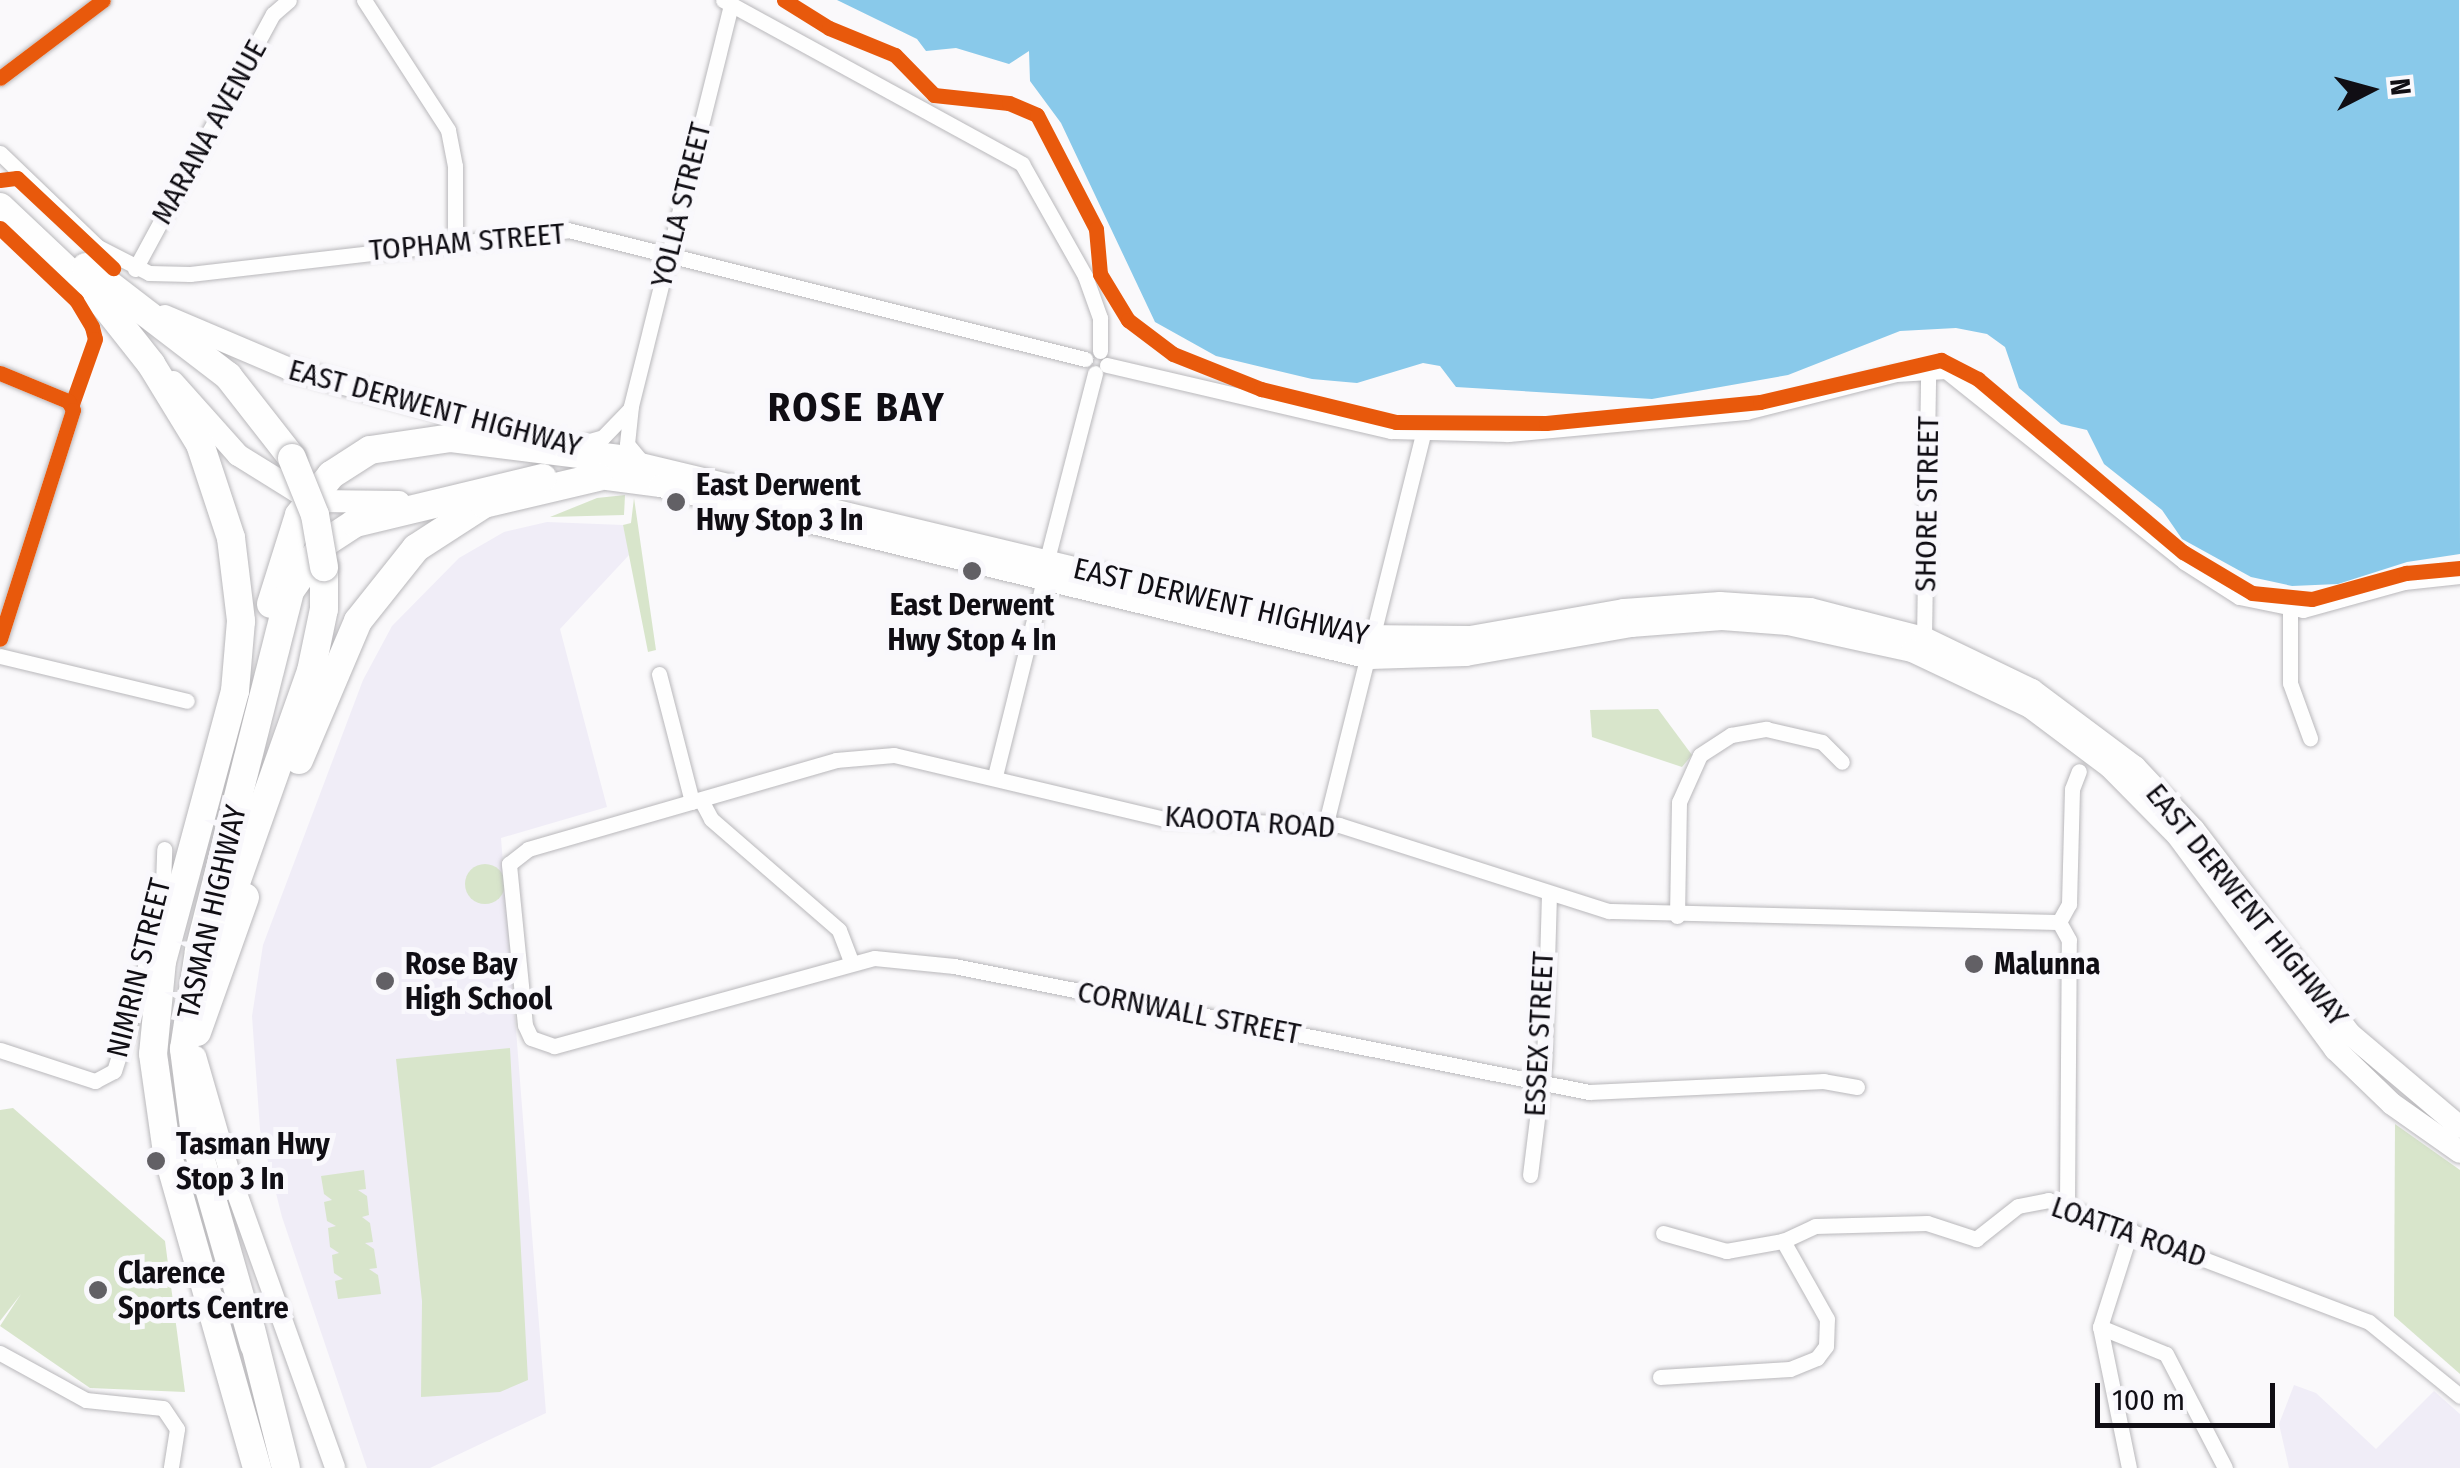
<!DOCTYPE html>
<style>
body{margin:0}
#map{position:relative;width:2460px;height:1468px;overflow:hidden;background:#faf9fb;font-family:"Fira Sans Condensed",sans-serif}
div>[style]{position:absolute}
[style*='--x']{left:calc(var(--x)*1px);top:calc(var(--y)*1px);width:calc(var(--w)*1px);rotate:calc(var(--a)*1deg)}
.built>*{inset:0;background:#f0edf7}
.green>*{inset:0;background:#d8e5cb}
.round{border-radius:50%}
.water>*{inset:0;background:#89c9ea}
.roads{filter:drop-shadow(0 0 2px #b9b8bb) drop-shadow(0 0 2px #b9b8bb)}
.street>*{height:15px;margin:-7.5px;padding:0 7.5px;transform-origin:7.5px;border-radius:7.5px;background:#fefefe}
.secondary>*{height:20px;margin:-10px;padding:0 10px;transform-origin:10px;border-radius:10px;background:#fefefe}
.primary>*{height:22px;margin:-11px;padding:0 11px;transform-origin:11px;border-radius:11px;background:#fefefe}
.highway>*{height:28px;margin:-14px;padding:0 14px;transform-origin:14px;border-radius:14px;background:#fefefe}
.bridges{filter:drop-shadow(0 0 2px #b9b8bb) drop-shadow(0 0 2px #b9b8bb)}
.highway-bridge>*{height:28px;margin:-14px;padding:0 14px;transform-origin:14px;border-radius:14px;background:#fefefe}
.cycleway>*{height:15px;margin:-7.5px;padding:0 7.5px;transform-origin:7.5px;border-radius:7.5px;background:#e8590c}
.dots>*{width:28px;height:28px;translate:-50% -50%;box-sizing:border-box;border:5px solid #f9f8fc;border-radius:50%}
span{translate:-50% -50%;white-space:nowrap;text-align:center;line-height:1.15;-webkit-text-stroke:10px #f9f8fc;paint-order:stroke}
.street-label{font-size:30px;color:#100e14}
.poi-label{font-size:30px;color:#100e14;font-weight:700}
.left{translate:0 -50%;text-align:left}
.district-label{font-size:40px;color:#100e14;font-weight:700;letter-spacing:2.5px}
.north{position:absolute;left:2320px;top:40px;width:100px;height:100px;-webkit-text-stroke:8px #f9f8fc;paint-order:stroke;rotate:84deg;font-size:28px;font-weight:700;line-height:40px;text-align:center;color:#100e14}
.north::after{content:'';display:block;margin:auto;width:35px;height:45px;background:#100e14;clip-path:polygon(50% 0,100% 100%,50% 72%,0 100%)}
.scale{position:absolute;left:2095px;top:1383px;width:180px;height:45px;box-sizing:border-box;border:5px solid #100e14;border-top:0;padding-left:12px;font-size:30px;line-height:35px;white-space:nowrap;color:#100e14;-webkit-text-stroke:8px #f9f8fc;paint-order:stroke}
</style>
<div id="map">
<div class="built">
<i style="clip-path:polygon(547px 522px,623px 525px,630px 554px,560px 629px,607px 807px,501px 838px,546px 1413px,430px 1468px,367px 1468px,282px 1217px,260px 1130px,252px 1016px,263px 945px,363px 680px,392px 626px,459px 558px,504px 532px)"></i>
<i style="clip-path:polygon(2294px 1385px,2316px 1393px,2376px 1449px,2434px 1391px,2460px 1414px,2460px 1468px,2289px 1468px,2279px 1424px)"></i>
</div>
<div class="green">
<i style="clip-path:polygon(625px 495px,624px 515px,550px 517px,597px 498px)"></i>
<i style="clip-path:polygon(634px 498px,656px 650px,648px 652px,623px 525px,631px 523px)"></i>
<i style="clip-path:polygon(1658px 709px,1692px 755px,1682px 767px,1592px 737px,1590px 710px)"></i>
<i class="round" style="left:465px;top:864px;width:40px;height:40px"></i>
<i style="clip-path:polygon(510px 1048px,528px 1380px,500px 1392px,421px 1397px,422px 1301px,396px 1059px)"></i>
<i style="clip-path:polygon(13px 1108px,165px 1241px,185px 1392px,90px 1388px,0 1326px,21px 1294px,0 1321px,0 1110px)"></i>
<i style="clip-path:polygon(2395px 1124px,2460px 1170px,2460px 1374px,2394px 1316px)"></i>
<i style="clip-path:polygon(364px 1170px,366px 1189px,358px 1190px,367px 1196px,369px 1215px,362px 1217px,370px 1223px,373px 1242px,365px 1243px,374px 1249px,377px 1268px,369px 1269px,378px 1275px,381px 1294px,338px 1299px,335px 1281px,343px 1279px,334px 1273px,332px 1255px,339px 1253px,330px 1247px,328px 1228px,336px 1226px,327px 1221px,324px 1202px,332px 1200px,324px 1194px,321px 1176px)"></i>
</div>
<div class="water">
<i style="clip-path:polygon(837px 0,2459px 0,2460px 554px,2407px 562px,2338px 584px,2292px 586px,2251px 577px,2182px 539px,2162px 510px,2104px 464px,2087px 430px,2061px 424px,2019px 388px,2005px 347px,1987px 334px,1956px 328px,1900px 331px,1788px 375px,1652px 399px,1456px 387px,1440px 366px,1423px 363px,1357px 383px,1312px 379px,1216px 356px,1155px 322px,1061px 123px,1030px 81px,1029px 51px,1009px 64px,956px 48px,926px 51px,917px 39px)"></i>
</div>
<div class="roads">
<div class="street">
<i style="--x:364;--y:0;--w:155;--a:57.1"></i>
<i style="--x:448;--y:130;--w:37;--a:79"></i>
<i style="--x:455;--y:166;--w:74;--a:90"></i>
<i style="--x:723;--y:0;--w:341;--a:28.7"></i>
<i style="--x:1022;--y:164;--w:129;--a:60.6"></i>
<i style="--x:1085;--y:276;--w:45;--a:70.3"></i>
<i style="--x:1100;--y:318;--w:33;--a:90"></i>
<i style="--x:0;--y:78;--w:129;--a:-37.1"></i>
<i style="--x:0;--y:153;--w:136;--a:43.8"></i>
<i style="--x:98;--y:247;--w:57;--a:27"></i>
<i style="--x:149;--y:273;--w:41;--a:1.4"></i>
<i style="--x:190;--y:274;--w:381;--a:-6.6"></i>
<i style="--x:568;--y:230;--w:533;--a:14.01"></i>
<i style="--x:135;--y:269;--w:290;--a:-61.6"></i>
<i style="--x:273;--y:14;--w:21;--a:-41"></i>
<i style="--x:1107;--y:365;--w:292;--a:13.1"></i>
<i style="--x:1391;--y:431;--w:117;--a:1.5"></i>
<i style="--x:1508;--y:434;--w:239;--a:-5.3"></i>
<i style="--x:1746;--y:412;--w:155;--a:-14.2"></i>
<i style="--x:1896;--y:374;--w:50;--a:-3.4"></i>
<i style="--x:1946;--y:371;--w:305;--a:38.7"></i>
<i style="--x:2184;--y:562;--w:65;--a:32.5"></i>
<i style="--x:2239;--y:597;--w:65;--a:11.5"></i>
<i style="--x:2303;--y:610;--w:105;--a:-15.5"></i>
<i style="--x:2404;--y:582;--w:56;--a:-6.1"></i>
<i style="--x:0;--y:373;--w:74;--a:22.4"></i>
<i style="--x:68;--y:401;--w:10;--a:61"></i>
<i style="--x:73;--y:410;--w:240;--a:107.7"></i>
<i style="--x:572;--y:446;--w:32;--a:-16"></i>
<i style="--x:603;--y:437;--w:37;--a:-46"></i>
<i style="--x:642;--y:462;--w:23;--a:-130"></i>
<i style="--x:627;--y:444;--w:38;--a:-84"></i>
<i style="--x:631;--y:406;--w:414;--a:-76"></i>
<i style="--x:1046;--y:563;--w:196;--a:-75.5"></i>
<i style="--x:2290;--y:610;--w:73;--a:90"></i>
<i style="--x:2290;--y:683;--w:59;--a:70"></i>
<i style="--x:1924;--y:638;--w:269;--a:-89.1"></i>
<i style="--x:0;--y:656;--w:192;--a:13.5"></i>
<i style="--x:659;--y:674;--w:132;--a:75.5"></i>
<i style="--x:995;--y:776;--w:203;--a:-76"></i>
<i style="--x:701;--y:800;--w:21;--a:62"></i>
<i style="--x:711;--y:819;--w:169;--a:40.9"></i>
<i style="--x:839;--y:930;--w:34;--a:69"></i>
<i style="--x:1326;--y:823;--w:402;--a:-76"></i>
<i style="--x:1677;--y:916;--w:114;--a:-89"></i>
<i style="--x:1679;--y:802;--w:51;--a:-65.9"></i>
<i style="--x:1700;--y:755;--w:37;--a:-33"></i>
<i style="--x:1731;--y:735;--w:36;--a:-10"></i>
<i style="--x:1766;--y:729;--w:57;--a:13.1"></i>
<i style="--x:1822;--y:742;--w:28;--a:45"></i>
<i style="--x:0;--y:1050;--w:100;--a:18.1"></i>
<i style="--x:95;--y:1081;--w:21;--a:-28"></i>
<i style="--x:114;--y:1071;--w:82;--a:-72.2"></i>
<i style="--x:139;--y:993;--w:111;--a:-77.5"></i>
<i style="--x:163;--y:885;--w:36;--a:-88"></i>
<i style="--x:1857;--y:1087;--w:34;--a:-170"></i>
<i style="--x:1824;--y:1081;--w:235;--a:177.3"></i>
<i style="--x:1589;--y:1092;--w:647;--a:-168.78"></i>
<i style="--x:954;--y:966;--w:80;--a:-174.3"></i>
<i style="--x:874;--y:958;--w:332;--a:164.6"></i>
<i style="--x:554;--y:1046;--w:24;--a:-161"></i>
<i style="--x:531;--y:1038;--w:14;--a:-115"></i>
<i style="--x:525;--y:1025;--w:162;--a:-95.7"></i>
<i style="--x:509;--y:864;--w:24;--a:-38"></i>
<i style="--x:528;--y:849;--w:321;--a:-16.1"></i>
<i style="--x:836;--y:760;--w:58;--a:-4.9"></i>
<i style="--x:894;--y:755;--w:277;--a:13.3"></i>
<i style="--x:1164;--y:819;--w:175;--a:2"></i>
<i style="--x:1339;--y:825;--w:283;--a:17.7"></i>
<i style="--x:1609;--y:911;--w:450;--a:1.4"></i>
<i style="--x:1530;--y:1175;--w:113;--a:-82.9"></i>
<i style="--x:1544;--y:1063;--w:170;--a:-88.3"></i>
<i style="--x:2067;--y:1204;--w:264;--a:-89.6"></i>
<i style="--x:2069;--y:940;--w:21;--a:-119"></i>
<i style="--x:2059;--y:922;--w:21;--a:-61"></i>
<i style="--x:2069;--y:904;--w:115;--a:-88.5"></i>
<i style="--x:2072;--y:789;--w:19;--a:-69"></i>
<i style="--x:1663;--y:1233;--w:66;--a:15.9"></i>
<i style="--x:1726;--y:1251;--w:58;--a:-10"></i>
<i style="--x:1783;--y:1241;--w:35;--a:-25"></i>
<i style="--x:1815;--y:1226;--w:112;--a:-1.5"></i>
<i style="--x:1927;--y:1223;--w:52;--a:18.1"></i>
<i style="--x:1976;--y:1239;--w:53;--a:-38.2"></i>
<i style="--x:2018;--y:1206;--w:31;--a:-11"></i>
<i style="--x:2048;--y:1200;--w:343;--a:20.8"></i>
<i style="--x:2369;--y:1322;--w:117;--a:39.1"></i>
<i style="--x:2100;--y:1327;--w:71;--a:22.2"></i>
<i style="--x:2166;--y:1354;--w:128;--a:62.6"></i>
<i style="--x:0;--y:1353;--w:98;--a:28.7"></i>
<i style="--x:86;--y:1400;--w:77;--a:5.9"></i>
<i style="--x:163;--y:1408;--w:25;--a:56"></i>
<i style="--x:177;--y:1429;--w:39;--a:99"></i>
<i style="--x:1660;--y:1377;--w:130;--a:-3.5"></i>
<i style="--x:1790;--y:1369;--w:29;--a:-22"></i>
<i style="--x:1817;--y:1358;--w:15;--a:-53"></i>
<i style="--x:1826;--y:1346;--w:27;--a:-88"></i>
<i style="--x:1827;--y:1319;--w:90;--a:-119.4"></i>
<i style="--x:2129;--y:1468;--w:144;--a:-101.6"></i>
<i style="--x:2100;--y:1327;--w:102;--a:-72.3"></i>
</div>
<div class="secondary">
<i style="--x:196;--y:1056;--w:123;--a:73.9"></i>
<i style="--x:230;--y:1174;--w:312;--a:70.3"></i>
</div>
<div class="primary">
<i style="--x:165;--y:316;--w:135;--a:23.1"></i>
<i style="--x:289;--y:369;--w:273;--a:15.3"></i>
<i style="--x:173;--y:382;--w:98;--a:48.3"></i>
<i style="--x:238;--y:455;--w:78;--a:31.8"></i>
<i style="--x:607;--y:456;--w:772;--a:13.48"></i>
<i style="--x:1358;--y:636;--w:112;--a:0.5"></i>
<i style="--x:1470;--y:637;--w:156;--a:-9.9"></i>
<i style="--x:1624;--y:610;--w:96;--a:-4.2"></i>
<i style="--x:1720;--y:603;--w:90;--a:3.8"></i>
<i style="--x:1810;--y:609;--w:118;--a:14.3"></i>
<i style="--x:1924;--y:638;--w:120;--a:25.7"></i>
<i style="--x:2032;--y:690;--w:129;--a:36.8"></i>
<i style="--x:2135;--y:767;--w:86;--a:46.9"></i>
<i style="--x:2194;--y:830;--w:257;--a:52.6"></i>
<i style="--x:2350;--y:1034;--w:144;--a:40.2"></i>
<i style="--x:584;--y:476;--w:77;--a:7.5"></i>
<i style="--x:660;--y:486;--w:731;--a:13.62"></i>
<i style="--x:1370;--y:658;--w:96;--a:-1.8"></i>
<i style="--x:1466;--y:655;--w:168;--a:-10"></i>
<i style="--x:1631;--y:626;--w:91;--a:-4.4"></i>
<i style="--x:1722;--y:619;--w:66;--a:4.3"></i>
<i style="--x:1788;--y:624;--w:127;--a:12.3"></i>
<i style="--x:1912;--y:651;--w:131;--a:25.4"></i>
<i style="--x:2030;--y:707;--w:100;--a:36.9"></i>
<i style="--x:2110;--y:767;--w:97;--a:45.4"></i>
<i style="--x:2178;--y:836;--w:265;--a:53.6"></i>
<i style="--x:2335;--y:1049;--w:79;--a:44"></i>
<i style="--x:2392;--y:1104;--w:83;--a:35.2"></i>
<i style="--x:318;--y:501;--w:81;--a:0.7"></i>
</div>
<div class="highway">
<i style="--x:0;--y:207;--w:146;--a:43.3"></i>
<i style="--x:106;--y:307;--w:73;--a:51.7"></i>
<i style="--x:151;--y:364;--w:94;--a:58.5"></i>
<i style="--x:200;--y:444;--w:99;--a:71.7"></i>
<i style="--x:231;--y:538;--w:84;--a:83.1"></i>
<i style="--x:241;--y:621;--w:70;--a:94.9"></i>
<i style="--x:235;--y:691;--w:280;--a:105.1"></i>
<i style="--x:162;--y:961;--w:93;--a:95.5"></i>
<i style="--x:153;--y:1054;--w:99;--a:81.9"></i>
<i style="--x:167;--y:1152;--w:329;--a:74.1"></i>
<i style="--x:86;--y:267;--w:179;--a:37.5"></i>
<i style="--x:228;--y:376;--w:104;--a:52"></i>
<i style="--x:271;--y:604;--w:93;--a:-72.5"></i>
<i style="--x:299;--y:515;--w:51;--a:-51.3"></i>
<i style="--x:331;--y:475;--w:46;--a:-32.7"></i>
<i style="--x:370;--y:450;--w:82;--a:-8.4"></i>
<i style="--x:451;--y:438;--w:170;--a:7.1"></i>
<i style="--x:299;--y:760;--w:151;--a:-67"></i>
<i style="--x:358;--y:621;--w:93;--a:-51.5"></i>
<i style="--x:416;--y:548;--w:81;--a:-32.9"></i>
<i style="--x:484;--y:504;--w:117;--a:-13.3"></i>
<i style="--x:226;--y:911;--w:255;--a:-70.5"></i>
<i style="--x:311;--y:671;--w:63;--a:-78.2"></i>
<i style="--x:324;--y:609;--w:42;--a:-90"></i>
<i style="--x:197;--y:1032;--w:143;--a:-70.4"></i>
<i style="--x:251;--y:1329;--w:143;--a:75.9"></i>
<i style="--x:254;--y:1345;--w:210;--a:-106"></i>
<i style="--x:196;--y:1143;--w:95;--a:-97.3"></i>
<i style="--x:184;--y:1049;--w:99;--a:-81.3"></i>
<i style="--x:199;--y:951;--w:371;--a:-75.8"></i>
<i style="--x:290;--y:591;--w:57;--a:-54.9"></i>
<i style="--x:323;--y:544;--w:38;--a:-33"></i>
<i style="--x:355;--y:523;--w:193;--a:-13.5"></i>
</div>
</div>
<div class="bridges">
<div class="highway-bridge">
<i style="--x:292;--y:458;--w:61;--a:68"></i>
<i style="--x:315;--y:515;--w:53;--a:80.2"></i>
</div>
</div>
<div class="cycleway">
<i style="--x:784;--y:0;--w:53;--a:31.9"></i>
<i style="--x:829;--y:28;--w:71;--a:22.2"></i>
<i style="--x:895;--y:55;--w:56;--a:45.7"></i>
<i style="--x:934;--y:95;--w:75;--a:6.1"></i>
<i style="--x:1009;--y:103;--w:30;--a:23"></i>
<i style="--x:1037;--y:115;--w:128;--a:62.6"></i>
<i style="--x:1096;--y:229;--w:45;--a:84.9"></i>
<i style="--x:1100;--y:274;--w:54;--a:58.7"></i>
<i style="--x:1128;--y:320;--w:56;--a:37.1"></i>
<i style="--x:1173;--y:354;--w:95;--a:21.7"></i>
<i style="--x:1261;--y:389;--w:139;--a:13.7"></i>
<i style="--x:1396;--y:422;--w:150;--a:0.4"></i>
<i style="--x:1546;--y:423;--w:215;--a:-5.6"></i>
<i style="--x:1760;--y:402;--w:186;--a:-13.1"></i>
<i style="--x:1941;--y:360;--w:42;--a:27.2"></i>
<i style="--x:1978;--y:379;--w:268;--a:40.2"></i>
<i style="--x:2183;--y:552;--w:80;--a:30.7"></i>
<i style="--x:2252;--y:593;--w:60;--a:5.7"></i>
<i style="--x:2312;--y:599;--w:98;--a:-15.5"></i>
<i style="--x:2406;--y:573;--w:54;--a:-5.3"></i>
<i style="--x:0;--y:78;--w:129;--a:-37.1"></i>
<i style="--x:0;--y:180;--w:17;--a:-7"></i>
<i style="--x:17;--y:178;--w:132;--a:43.2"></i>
<i style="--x:0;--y:228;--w:105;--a:43.5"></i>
<i style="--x:76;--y:300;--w:31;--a:59"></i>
<i style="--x:92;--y:327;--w:12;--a:76"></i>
<i style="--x:95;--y:339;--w:69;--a:109.5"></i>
<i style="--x:0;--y:373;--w:74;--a:22.4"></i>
<i style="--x:68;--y:401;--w:10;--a:61"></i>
<i style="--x:73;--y:410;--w:240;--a:107.7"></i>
</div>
<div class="dots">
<i style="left:676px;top:502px;background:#626065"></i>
<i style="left:972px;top:571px;background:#626065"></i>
<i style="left:1974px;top:964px;background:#626065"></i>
<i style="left:385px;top:981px;background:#626065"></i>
<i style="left:156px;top:1161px;background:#626065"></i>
<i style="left:98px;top:1290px;background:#626065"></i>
</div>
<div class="street-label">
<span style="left:209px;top:132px;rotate:-61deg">MARANA AVENUE</span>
<span style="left:681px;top:205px;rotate:-76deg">YOLLA STREET</span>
<span style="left:467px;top:242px;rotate:-5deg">TOPHAM STREET</span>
<span style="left:435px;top:408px;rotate:15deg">EAST DERWENT HIGHWAY</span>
<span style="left:1927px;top:504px;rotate:-89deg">SHORE STREET</span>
<span style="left:1221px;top:602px;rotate:13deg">EAST DERWENT HIGHWAY</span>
<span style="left:1250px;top:822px;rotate:4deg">KAOOTA ROAD</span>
<span style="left:2247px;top:905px;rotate:51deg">EAST DERWENT HIGHWAY</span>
<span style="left:212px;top:912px;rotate:-77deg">TASMAN HIGHWAY</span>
<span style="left:139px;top:968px;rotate:-76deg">NIMRIN STREET</span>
<span style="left:1189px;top:1013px;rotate:11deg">CORNWALL STREET</span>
<span style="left:1539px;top:1034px;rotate:-87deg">ESSEX STREET</span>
<span style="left:2129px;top:1232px;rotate:19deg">LOATTA ROAD</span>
</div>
<div class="poi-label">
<span class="left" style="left:696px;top:502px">East Derwent<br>Hwy Stop 3 In</span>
<span style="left:972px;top:622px">East Derwent<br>Hwy Stop 4 In</span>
<span class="left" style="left:405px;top:981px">Rose Bay<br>High School</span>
<span class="left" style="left:1994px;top:964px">Malunna</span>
<span class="left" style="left:176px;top:1161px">Tasman Hwy<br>Stop 3 In</span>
<span class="left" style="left:118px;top:1290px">Clarence<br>Sports Centre</span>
</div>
<div class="district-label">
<span style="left:857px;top:408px">ROSE BAY</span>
</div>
<div class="north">N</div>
<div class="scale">100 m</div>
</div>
